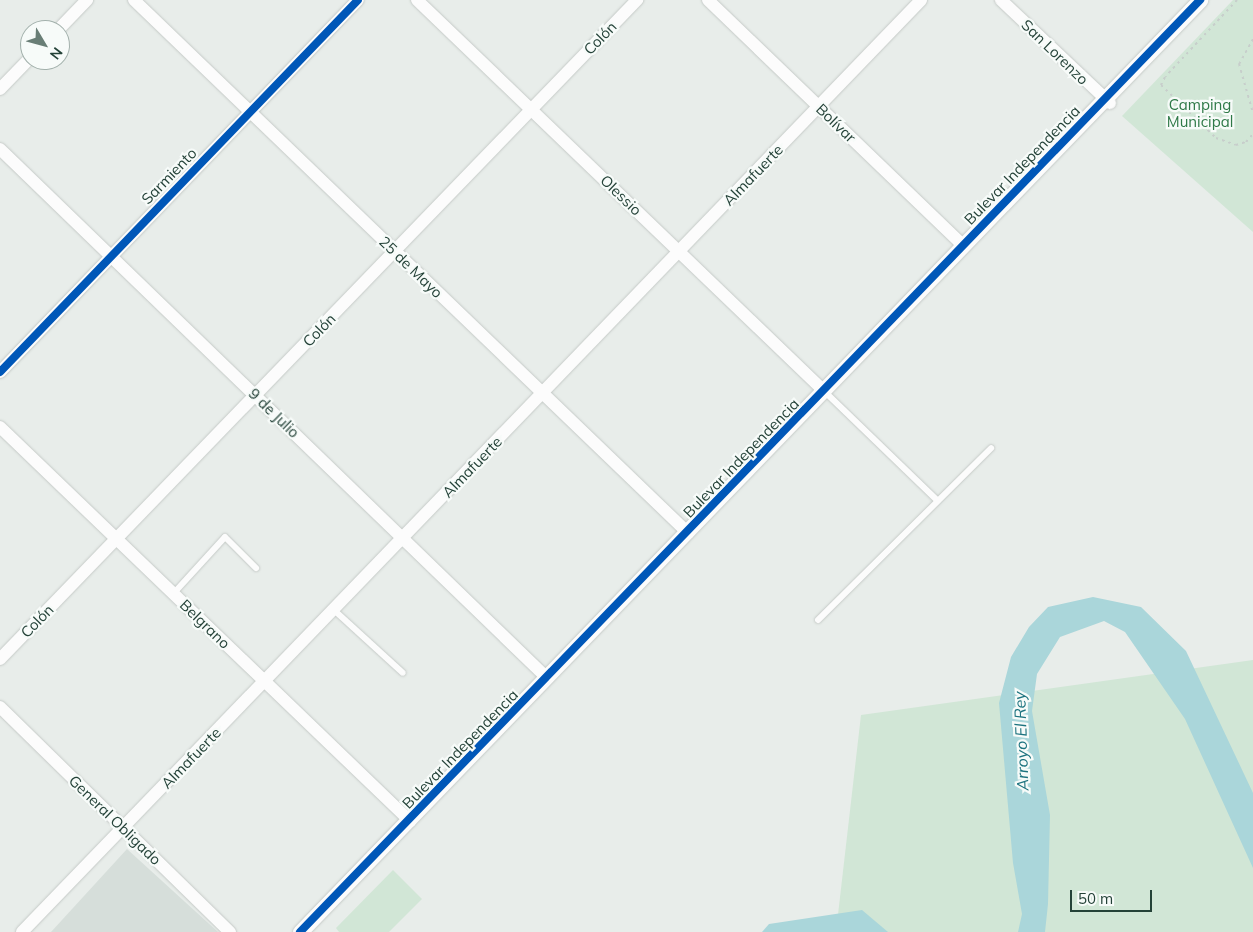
<!DOCTYPE html>
<meta charset="utf-8">
<style>
body{margin:0}
#map{position:relative;width:1253px;height:932px;overflow:hidden;background:#e8edea;font-family:Mulish,sans-serif}
div>[style]{position:absolute}
[style*='--x']{left:calc(var(--x)*1px);top:calc(var(--y)*1px);width:calc(var(--w)*1px);rotate:calc(var(--a)*1deg)}
.built>*{inset:0;background:#d6deda}
.green>*{inset:0;background:#d1e6d6}
.water>*{inset:0;background:#aad6da}
.path>*{height:2px;margin-top:-1px;transform-origin:0;background:repeating-linear-gradient(90deg,#c7cecb 0 2.5px,transparent 0 6.5px)}
.roads{filter:drop-shadow(0 0 1px #c5cac7) drop-shadow(0 0 1px #c5cac7)}
.service>*{height:6px;margin:-3px;padding:0 3px;transform-origin:3px;border-radius:3px;background:#fcfcfc}
.minor>*{height:12px;margin:-6px;padding:0 6px;transform-origin:6px;border-radius:6px;background:#fcfcfc}
.tertiary>*{height:15px;margin:-7.5px;padding:0 7.5px;transform-origin:7.5px;border-radius:7.5px;background:#fcfcfc}
.cycleway>*{height:8px;margin:-4px;padding:0 4px;transform-origin:4px;border-radius:4px;background:#0057b8}
span{translate:-50% -50%;white-space:nowrap;text-align:center;line-height:1.15;-webkit-text-stroke:4.5px #f7fbf9;paint-order:stroke}
.street-label{font-size:15px;color:#244238}
.park-label{font-size:15px;color:#2e7947}
.water-label{font-size:16px;color:#1d737f;font-style:italic}
.north{position:absolute;left:20px;top:20px;width:50px;height:50px;box-sizing:border-box;background:#f7fbf9;border:1px solid #a3b1ac;border-radius:50%;rotate:127deg;font-size:14px;font-weight:700;line-height:20px;text-align:center;color:#244238}
.north::after{content:'';display:block;margin:auto;width:18px;height:22px;background:#697e76;clip-path:polygon(50% 0,100% 100%,50% 72%,0 100%)}
.scale{position:absolute;left:1070px;top:890px;width:82px;height:22px;box-sizing:border-box;border:2px solid #244238;border-top:0;padding-left:6px;font-size:15px;line-height:18px;white-space:nowrap;color:#244238;-webkit-text-stroke:4px #f7fbf9;paint-order:stroke}
</style>
<div id="map">
<div class="built">
<i style="clip-path:polygon(127px 849px,218px 932px,51px 932px)"></i>
</div>
<div class="green">
<i style="clip-path:polygon(1233px 0,1253px 0,1253px 232px,1122px 116px)"></i>
<i style="clip-path:polygon(1253px 660px,1253px 932px,836px 932px,861px 715px)"></i>
<i style="clip-path:polygon(393px 870px,422px 899px,389px 932px,339px 932px,336px 928px)"></i>
</div>
<div class="water">
<i style="clip-path:polygon(1093px 597px,1141px 607px,1186px 651px,1253px 793px,1253px 868px,1185px 719px,1125px 632px,1104px 621px,1060px 637px,1037px 674px,1032px 711px,1050px 815px,1048px 904px,1045px 932px,1018px 932px,1022px 914px,1013px 863px,999px 703px,1011px 657px,1029px 627px,1048px 607px)"></i>
<i style="clip-path:polygon(862px 910px,888px 932px,762px 932px,769px 924px)"></i>
</div>
<div class="path">
<i style="--x:1237;--y:0;--w:105;--a:133.1"></i>
<i style="--x:1165;--y:77;--w:9;--a:117"></i>
<i style="--x:1161;--y:85;--w:76;--a:43.9"></i>
<i style="--x:1216;--y:138;--w:21;--a:19"></i>
<i style="--x:1236;--y:145;--w:10;--a:-17"></i>
<i style="--x:1246;--y:142;--w:11;--a:-49"></i>
<i style="--x:1253;--y:39;--w:29;--a:119"></i>
<i style="--x:1239;--y:64;--w:51;--a:74.1"></i>
</div>
<div class="roads">
<div class="service">
<i style="--x:824;--y:391;--w:158;--a:44"></i>
<i style="--x:173;--y:594;--w:77;--a:-47.6"></i>
<i style="--x:225;--y:537;--w:44;--a:45"></i>
<i style="--x:334;--y:610;--w:93;--a:42.4"></i>
<i style="--x:818;--y:620;--w:244;--a:-44.8"></i>
</div>
<div class="minor">
<i style="--x:134;--y:0;--w:769;--a:43.89"></i>
<i style="--x:417;--y:0;--w:564;--a:43.85"></i>
<i style="--x:708;--y:0;--w:355;--a:43.9"></i>
<i style="--x:1001;--y:0;--w:150;--a:43.4"></i>
<i style="--x:58;--y:30;--w:42;--a:-46"></i>
<i style="--x:0;--y:89;--w:43;--a:-45.9"></i>
<i style="--x:0;--y:149;--w:761;--a:44.04"></i>
<i style="--x:0;--y:372;--w:516;--a:-46.1"></i>
<i style="--x:0;--y:427;--w:569;--a:43.86"></i>
<i style="--x:0;--y:659;--w:917;--a:-45.97"></i>
<i style="--x:0;--y:707;--w:322;--a:44.4"></i>
<i style="--x:22;--y:932;--w:1295;--a:-46.03"></i>
</div>
<div class="tertiary">
<i style="--x:300;--y:932;--w:1296;--a:-46"></i>
</div>
</div>
<div class="cycleway">
<i style="--x:0;--y:372;--w:516;--a:-46.1"></i>
<i style="--x:300;--y:932;--w:1296;--a:-46"></i>
</div>
<div class="street-label">
<span style="left:600px;top:38px;rotate:-46deg">Colón</span>
<span style="left:1055px;top:52px;rotate:44deg">San Lorenzo</span>
<span style="left:836px;top:123px;rotate:44deg">Bolívar</span>
<span style="left:1022px;top:165px;rotate:-46deg">Bulevar Independencia</span>
<span style="left:753px;top:175px;rotate:-46deg">Almafuerte</span>
<span style="left:169px;top:176px;rotate:-46deg">Sarmiento</span>
<span style="left:621px;top:195px;rotate:44deg">Olessio</span>
<span style="left:411px;top:267px;rotate:44deg">25 de Mayo</span>
<span style="left:319px;top:330px;rotate:-46deg">Colón</span>
<span style="left:274px;top:413px;rotate:44deg">9 de Julio</span>
<span style="left:741px;top:458px;rotate:-46deg">Bulevar Independencia</span>
<span style="left:472px;top:467px;rotate:-46deg">Almafuerte</span>
<span style="left:37px;top:621px;rotate:-46deg">Colón</span>
<span style="left:205px;top:624px;rotate:44deg">Belgrano</span>
<span style="left:460px;top:749px;rotate:-46deg">Bulevar Independencia</span>
<span style="left:191px;top:758px;rotate:-46deg">Almafuerte</span>
<span style="left:115px;top:820px;rotate:44deg">General Obligado</span>
</div>
<div class="park-label">
<span style="left:1200px;top:113px">Camping<br>Municipal</span>
</div>
<div class="water-label">
<span style="left:1021px;top:741px;rotate:-92deg">Arroyo El Rey</span>
</div>
<div class="north">N</div>
<div class="scale">50 m</div>
</div>
